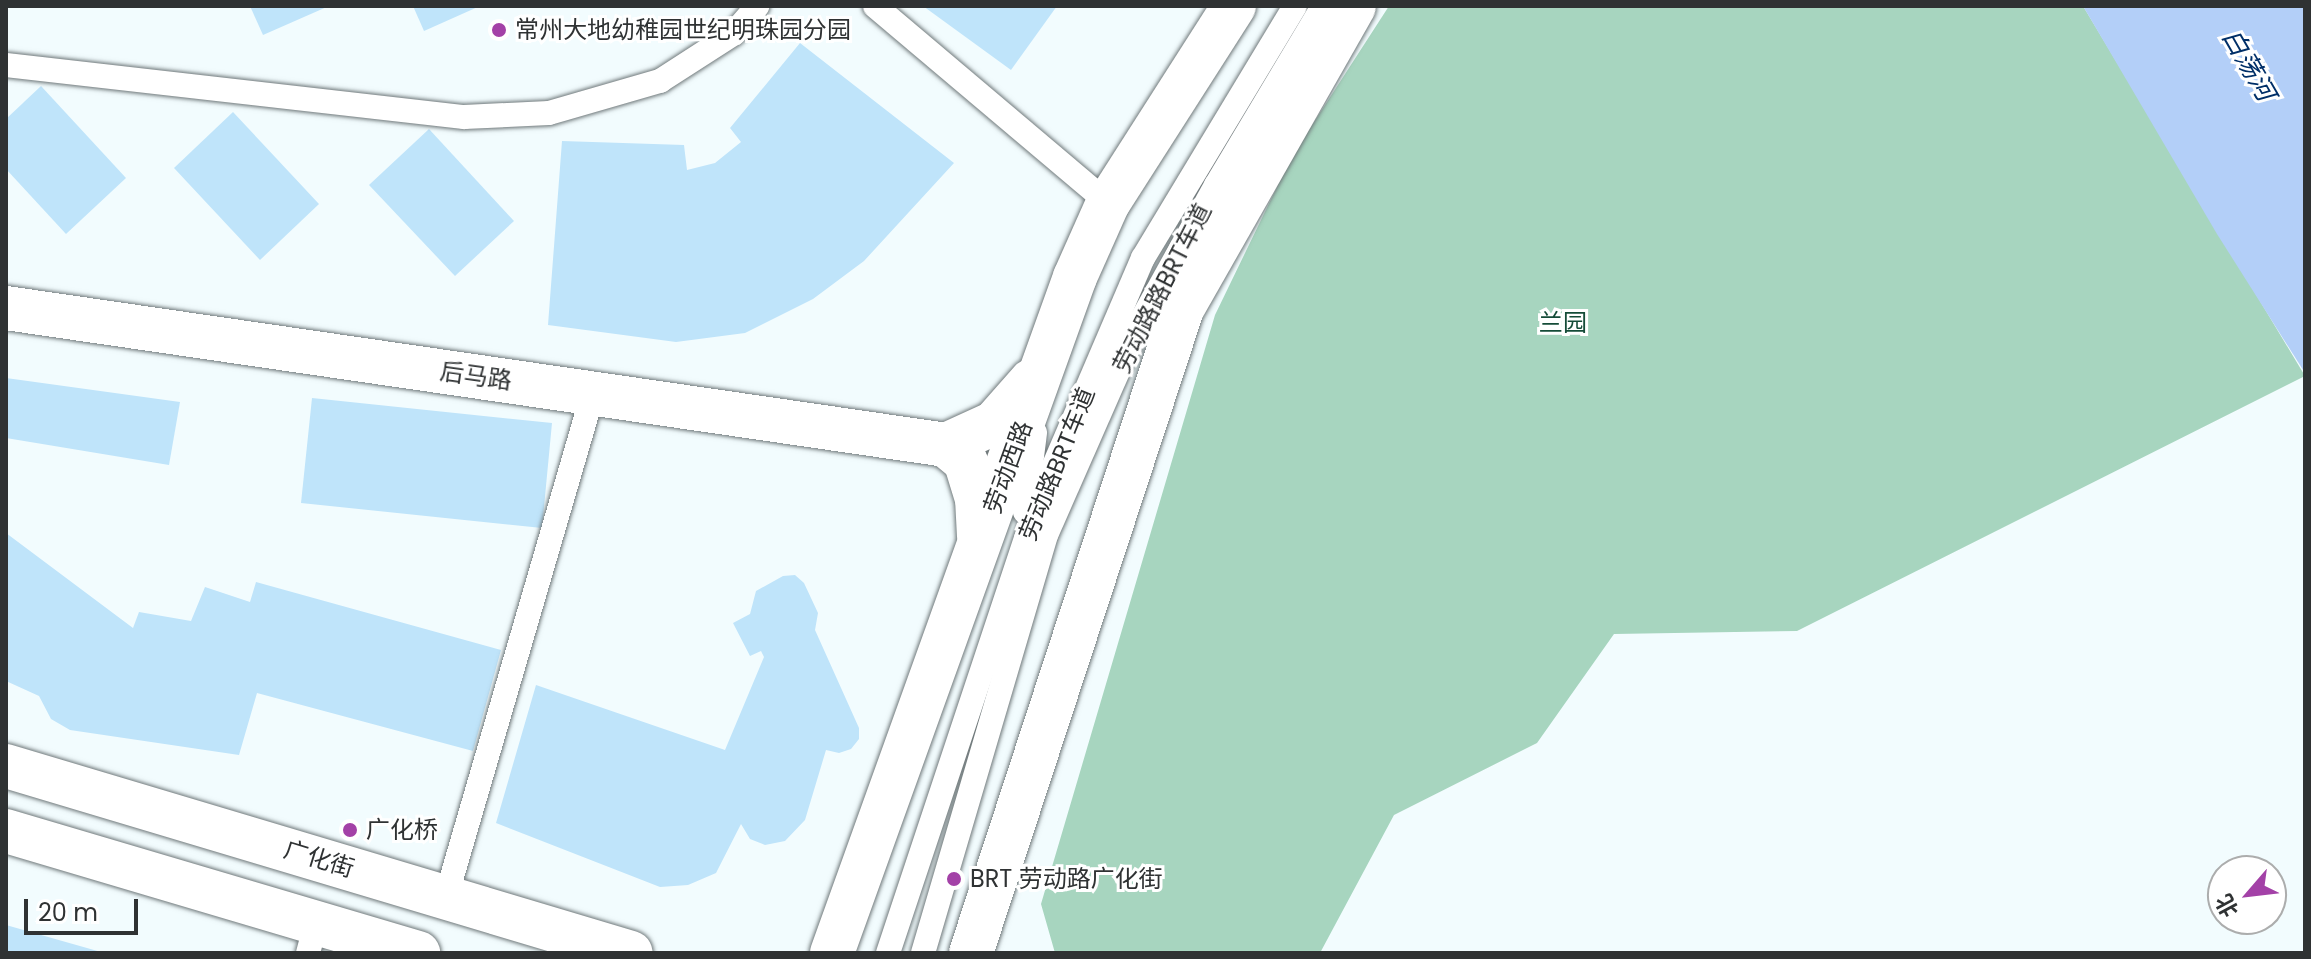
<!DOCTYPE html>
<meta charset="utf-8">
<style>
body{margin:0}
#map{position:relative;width:2311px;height:959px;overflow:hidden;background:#f2fcfe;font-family:Poppins,"Noto Sans SC",sans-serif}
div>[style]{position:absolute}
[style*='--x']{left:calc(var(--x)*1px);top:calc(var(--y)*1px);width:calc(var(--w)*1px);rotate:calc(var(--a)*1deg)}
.green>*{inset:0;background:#a7d5bf}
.water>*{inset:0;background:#b3cff8}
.building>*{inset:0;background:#bfe4fa}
.roads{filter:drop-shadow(0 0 2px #70797b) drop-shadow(0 0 2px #70797b)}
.lane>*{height:24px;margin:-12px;padding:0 12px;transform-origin:12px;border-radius:12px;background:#fff}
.street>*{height:44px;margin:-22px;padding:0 22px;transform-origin:22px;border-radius:22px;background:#fff}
.secondary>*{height:44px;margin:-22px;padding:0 22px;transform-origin:22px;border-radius:22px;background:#fff}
.primary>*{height:44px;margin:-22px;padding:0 22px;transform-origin:22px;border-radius:22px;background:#fff}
.dots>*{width:22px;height:22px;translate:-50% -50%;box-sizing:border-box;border:4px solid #fff;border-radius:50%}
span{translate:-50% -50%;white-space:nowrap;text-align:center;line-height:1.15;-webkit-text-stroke:6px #fff;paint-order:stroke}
.poi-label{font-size:24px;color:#2f3233}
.left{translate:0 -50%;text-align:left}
.street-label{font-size:24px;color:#2f3233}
.park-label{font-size:24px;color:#154c38}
.water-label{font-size:26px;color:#002f68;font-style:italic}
.frame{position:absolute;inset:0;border:8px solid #2f3233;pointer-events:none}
.north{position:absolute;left:2207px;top:855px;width:80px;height:80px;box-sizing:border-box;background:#fff;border:2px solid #acadad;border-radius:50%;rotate:242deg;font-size:22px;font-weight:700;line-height:32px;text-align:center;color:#2f3233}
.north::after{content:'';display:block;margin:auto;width:28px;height:36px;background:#a341a7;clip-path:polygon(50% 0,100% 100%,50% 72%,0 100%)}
.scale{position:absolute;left:24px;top:899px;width:114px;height:36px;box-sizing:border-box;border:4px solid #2f3233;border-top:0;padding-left:10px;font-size:24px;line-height:28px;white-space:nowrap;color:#2f3233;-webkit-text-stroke:6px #fff;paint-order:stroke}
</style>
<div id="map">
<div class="green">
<i style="clip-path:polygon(1389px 6px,2083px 6px,2305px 376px,1797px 631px,1614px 634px,1537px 743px,1394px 815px,1320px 953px,1055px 953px,1041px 904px,1215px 315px,1292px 156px)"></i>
</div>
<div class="water">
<i style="clip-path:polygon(2083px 6px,2305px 6px,2305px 373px,2217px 234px)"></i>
</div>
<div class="building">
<i style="clip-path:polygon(250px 6px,329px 6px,263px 35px)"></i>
<i style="clip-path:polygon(413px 6px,480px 6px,424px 31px)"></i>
<i style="clip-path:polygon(923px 6px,1057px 6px,1011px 70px)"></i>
<i style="clip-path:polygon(800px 43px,954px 163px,864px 261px,813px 299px,745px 333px,676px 342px,548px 325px,562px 141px,684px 145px,687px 170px,715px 163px,741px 142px,730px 128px)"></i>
<i style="clip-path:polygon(41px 86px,126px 178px,66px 234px,6px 169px,6px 119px)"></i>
<i style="clip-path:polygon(233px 112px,319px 204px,260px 260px,174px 168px)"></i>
<i style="clip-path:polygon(429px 129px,514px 221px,455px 276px,369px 185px)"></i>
<i style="clip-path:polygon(6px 378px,180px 402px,169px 465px,6px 438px)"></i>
<i style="clip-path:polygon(312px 398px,552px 423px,542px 528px,301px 503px)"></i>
<i style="clip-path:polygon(6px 533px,133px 628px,139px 612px,191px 621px,205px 587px,250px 602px,256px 582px,501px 650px,473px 751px,257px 693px,239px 755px,70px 730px,51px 719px,39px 696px,6px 681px)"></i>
<i style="clip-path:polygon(795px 575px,804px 583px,818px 613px,815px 630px,859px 728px,859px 739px,851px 749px,839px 753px,826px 750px,805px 820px,785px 841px,765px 845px,750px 839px,741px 824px,716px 873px,688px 885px,660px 887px,496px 823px,536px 685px,725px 750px,764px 657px,761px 651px,750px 656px,733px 623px,750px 614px,756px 591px,783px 576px)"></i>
<i style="clip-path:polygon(6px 925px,101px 952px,101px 953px,6px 953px)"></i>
</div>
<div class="roads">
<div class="lane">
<i style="--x:875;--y:6;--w:305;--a:40.2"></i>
<i style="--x:6;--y:65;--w:461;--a:6.5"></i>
<i style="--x:464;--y:117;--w:85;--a:-2.7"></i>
<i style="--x:549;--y:113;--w:116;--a:-16.1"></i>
<i style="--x:660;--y:81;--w:87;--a:-32.8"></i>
<i style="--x:733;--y:34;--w:37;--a:-49"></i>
<i style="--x:1025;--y:512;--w:80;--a:-82.8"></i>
<i style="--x:446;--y:897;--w:525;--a:-73.74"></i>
<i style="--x:308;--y:953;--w:31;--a:-75"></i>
<i style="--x:888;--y:953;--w:472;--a:-71.6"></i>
<i style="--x:1037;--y:505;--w:269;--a:-66.8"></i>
<i style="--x:1143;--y:258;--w:294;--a:-58.9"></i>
<i style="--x:923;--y:953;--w:438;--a:-73.6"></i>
<i style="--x:1047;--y:533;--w:226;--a:-66.3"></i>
<i style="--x:1138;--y:326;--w:161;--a:-61"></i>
<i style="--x:1216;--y:185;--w:209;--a:-59.1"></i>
</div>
<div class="street">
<i style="--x:6;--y:308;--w:950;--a:8.29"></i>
</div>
<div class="secondary">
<i style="--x:6;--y:766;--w:652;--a:16.66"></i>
<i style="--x:6;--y:831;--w:430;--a:16.5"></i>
</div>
<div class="primary">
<i style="--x:979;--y:536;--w:37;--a:-93"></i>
<i style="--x:977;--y:499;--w:39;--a:-107"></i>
<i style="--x:966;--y:462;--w:26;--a:-140"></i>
<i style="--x:946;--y:445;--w:53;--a:-24.6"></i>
<i style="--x:994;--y:423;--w:56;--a:-48.6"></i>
<i style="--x:832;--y:953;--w:718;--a:-70.23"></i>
<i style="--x:1075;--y:277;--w:81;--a:-66"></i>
<i style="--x:1108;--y:203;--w:234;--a:-57.4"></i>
<i style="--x:971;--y:953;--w:678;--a:-71.86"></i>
<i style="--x:1182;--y:309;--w:348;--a:-60.4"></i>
</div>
</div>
<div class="dots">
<i style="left:499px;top:30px;background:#a341a7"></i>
<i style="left:350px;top:830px;background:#a341a7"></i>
<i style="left:954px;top:879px;background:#a341a7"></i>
</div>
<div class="poi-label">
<span class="left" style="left:515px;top:30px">常州大地幼稚园世纪明珠园分园</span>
<span class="left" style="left:366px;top:830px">广化桥</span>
<span class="left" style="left:970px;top:879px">BRT 劳动路广化街</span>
</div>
<div class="street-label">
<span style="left:1162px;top:288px;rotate:-63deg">劳动路路BRT车道</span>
<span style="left:476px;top:376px;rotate:8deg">后马路</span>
<span style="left:1057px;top:464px;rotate:-68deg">劳动路BRT车道</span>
<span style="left:1008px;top:467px;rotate:-70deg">劳动西路</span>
<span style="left:319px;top:859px;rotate:17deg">广化街</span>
</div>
<div class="park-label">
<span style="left:1563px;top:323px">兰园</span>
</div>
<div class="water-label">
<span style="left:2248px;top:65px;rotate:60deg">白荡河</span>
</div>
<div class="frame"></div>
<div class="north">北</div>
<div class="scale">20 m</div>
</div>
